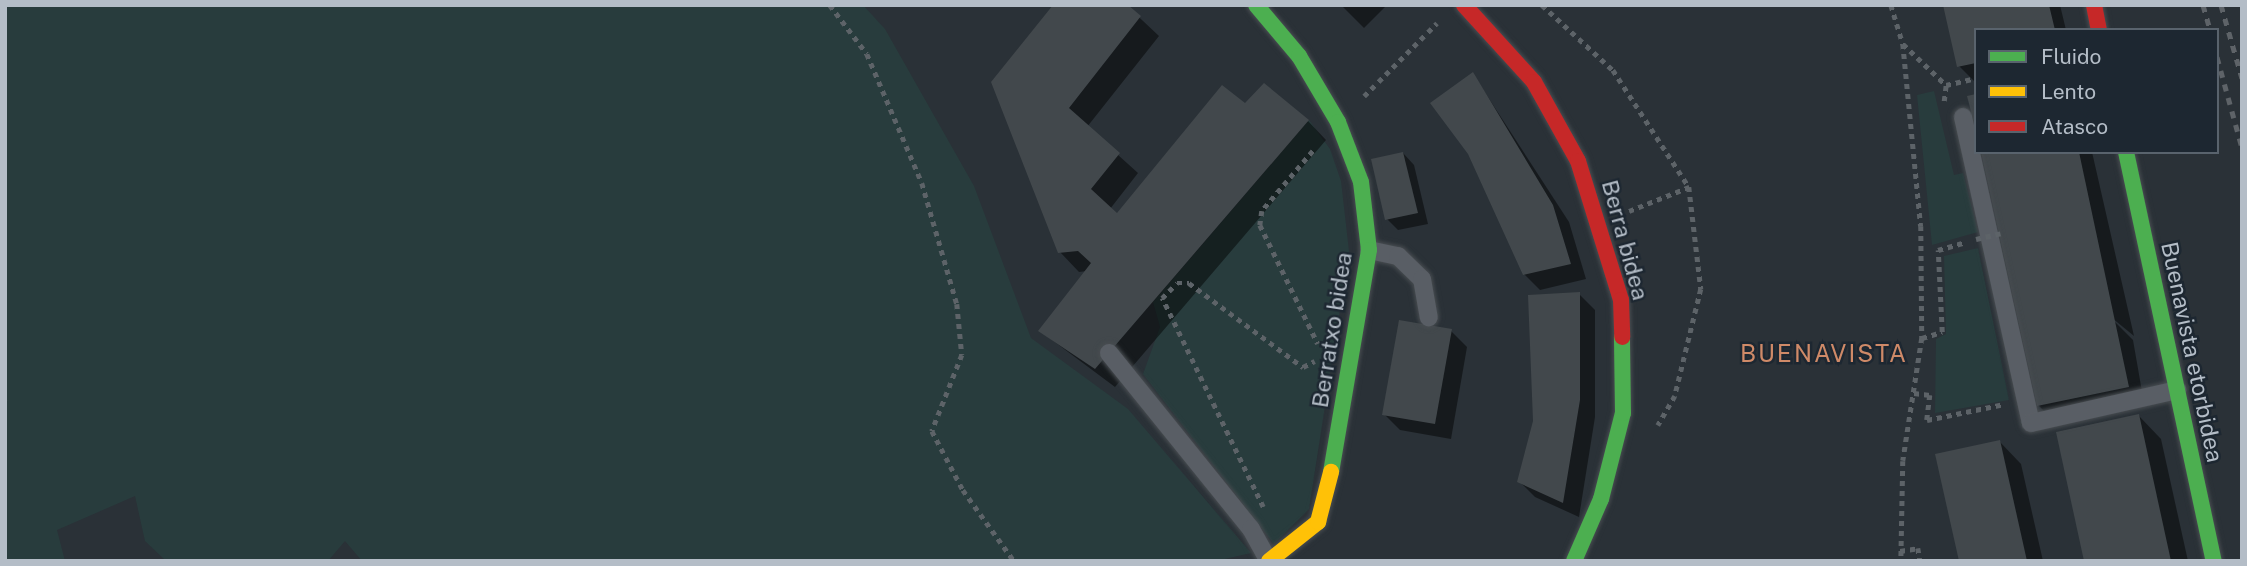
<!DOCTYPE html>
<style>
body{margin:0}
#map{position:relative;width:2247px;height:566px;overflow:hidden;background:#2a3137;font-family:"Public Sans",sans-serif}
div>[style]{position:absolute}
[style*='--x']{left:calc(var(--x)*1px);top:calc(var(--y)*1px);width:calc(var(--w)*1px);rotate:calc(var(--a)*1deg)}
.green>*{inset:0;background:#283c3d}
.shadow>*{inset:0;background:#0007}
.building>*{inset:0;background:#42484c}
.path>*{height:4.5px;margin-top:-2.25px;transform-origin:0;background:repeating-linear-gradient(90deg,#5d6368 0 5px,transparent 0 10px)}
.roads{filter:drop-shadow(0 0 2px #484d51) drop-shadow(0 0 2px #484d51)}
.lane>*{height:18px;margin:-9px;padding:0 9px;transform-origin:9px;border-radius:9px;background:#595e65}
.fast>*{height:16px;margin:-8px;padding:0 8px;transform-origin:8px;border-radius:8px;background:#4caf50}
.slow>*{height:16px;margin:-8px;padding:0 8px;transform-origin:8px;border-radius:8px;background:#ffc107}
.jam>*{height:16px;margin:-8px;padding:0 8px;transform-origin:8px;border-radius:8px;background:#c62828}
.rail>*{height:5px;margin-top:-2.5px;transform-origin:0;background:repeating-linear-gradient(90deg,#5e6368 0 7px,transparent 0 14px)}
.path-bridge>*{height:4.5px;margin-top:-2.25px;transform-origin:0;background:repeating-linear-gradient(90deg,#5d6368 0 5px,transparent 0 10px)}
span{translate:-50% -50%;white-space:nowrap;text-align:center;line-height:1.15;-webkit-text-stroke:5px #1d2731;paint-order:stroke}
.street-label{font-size:23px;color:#b4bdc7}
.neighbourhood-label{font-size:24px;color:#cf8a68;letter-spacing:2px}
.frame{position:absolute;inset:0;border:7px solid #b4bdc7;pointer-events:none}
.legend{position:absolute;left:1974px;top:28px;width:245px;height:126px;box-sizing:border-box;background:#1d2731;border:2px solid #59636d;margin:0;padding:9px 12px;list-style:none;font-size:21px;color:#b4bdc7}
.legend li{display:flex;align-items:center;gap:14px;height:35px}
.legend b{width:35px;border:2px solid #59636d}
</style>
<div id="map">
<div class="green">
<i style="clip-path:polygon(5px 5px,863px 5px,885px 29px,974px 186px,1031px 338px,1128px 409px,1251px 553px,1216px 561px,362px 561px,345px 541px,328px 561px,166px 561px,145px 541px,135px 496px,57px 530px,65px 561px,5px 561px)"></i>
<i style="clip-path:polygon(1934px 91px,1954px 175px,1963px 173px,1978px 232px,1932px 245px,1917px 95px)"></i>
<i style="clip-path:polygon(1309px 120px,1330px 149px,1341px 181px,1349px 251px,1309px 509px,1274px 544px,1143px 374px,1160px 327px,1153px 302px)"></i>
<i style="clip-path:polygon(1978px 248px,2009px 400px,1935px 413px,1936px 339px,1946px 334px,1944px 256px)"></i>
</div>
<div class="shadow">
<i style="clip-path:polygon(1126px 5px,1159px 36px,1087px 127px,1138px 173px,1110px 209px,1117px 215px,1308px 121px,1326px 140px,1115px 387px,1040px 331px,1087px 271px,1079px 272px,1060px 252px,993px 82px)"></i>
<i style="clip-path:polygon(1341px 5px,1387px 5px,1364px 28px)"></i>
<i style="clip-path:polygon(1945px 5px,2060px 5px,2066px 30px,1976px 30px,1975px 82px,1959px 66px)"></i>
<i style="clip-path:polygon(1473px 74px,1569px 222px,1586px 279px,1540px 290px,1524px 274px)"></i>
<i style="clip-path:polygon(1983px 152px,2092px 152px,2134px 336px,2106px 313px,2133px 340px,2144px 403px,2054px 421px,2038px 405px)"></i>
<i style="clip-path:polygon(1403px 153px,1414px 165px,1428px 224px,1398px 230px,1387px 219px)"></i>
<i style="clip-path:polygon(1579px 294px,1595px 310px,1595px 417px,1579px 517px,1535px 497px,1519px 481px)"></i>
<i style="clip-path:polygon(1451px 331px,1467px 347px,1451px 439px,1400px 430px,1384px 414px)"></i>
<i style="clip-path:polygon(2139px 416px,2161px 439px,2188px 561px,2086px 561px)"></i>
<i style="clip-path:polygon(1999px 441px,2021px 464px,2043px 561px,1961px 561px)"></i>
</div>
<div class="building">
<i style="clip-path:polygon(1053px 5px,1128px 5px,1141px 16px,1069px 108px,1120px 153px,1091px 189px,1117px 213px,1222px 85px,1245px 103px,1264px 83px,1309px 120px,1095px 369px,1038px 331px,1091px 263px,1078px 251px,1058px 253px,991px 82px)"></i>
<i style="clip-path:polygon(1943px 5px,2049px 5px,2055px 30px,1976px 30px,1976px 63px,1957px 67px)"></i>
<i style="clip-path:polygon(1473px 72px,1553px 205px,1571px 264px,1523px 275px,1468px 154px,1430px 103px)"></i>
<i style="clip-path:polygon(1976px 94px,1976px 127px,1975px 127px,1967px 96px)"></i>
<i style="clip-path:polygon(1403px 152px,1418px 213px,1385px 220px,1371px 159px)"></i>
<i style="clip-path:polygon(1981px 152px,2079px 152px,2129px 387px,2037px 406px)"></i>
<i style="clip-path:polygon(1580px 292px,1580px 400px,1563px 503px,1517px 482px,1533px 421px,1528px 295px)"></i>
<i style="clip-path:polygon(1399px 320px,1452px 329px,1435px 424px,1382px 415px)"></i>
<i style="clip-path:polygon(2139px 414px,2171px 561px,2084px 561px,2056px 432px)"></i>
<i style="clip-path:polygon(2000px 440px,2027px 561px,1959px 561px,1935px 454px)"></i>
</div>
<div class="path">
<i style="--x:830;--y:5;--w:61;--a:52.9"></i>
<i style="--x:867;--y:54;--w:140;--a:66.9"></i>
<i style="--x:922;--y:183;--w:126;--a:73.9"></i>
<i style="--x:957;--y:304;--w:51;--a:84.4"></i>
<i style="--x:962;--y:355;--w:82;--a:111.5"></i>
<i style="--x:932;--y:431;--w:67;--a:62.3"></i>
<i style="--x:963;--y:490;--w:87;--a:54.3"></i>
<i style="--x:1542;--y:5;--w:96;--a:42.5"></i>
<i style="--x:1613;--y:70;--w:140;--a:57"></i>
<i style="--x:1689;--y:187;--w:103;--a:83.3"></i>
<i style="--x:1701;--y:289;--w:110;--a:103.7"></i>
<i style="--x:1675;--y:396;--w:34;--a:120"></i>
<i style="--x:1891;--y:5;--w:41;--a:72.9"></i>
<i style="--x:1903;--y:44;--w:183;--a:84.4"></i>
<i style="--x:1921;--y:226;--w:112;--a:89.5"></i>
<i style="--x:1922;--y:338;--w:124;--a:98.8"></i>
<i style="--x:1903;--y:461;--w:100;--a:91.1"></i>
<i style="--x:1903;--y:44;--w:59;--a:43.6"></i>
<i style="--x:1946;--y:85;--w:31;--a:-13"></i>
<i style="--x:1364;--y:96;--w:103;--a:-45"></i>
<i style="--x:1944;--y:101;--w:16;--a:-83"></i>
<i style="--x:1313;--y:151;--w:79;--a:130.4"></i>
<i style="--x:1262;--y:211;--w:14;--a:98"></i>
<i style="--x:1260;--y:225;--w:132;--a:64"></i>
<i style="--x:1629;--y:211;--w:65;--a:-21.8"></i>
<i style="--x:1922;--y:338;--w:21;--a:-17"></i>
<i style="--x:1942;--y:332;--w:82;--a:-92.8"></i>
<i style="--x:1938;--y:250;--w:29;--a:-16"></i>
<i style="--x:1914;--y:393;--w:16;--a:7"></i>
<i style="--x:1930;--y:395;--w:25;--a:97"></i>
<i style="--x:1927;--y:420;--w:79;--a:-11.7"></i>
<i style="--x:5;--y:401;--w:1;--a:45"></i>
<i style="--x:1263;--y:507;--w:232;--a:-115.8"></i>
<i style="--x:1162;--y:298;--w:21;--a:-45"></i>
<i style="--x:1177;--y:283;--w:12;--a:0"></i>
<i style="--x:1189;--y:283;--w:142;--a:36.4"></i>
<i style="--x:1303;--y:367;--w:13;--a:-27"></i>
<i style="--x:1900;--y:551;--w:18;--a:-9"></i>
<i style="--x:1918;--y:548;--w:13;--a:81"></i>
</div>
<div class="roads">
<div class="lane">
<i style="--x:1963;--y:117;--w:313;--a:77.5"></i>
<i style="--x:2031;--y:423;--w:150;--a:-12.7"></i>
<i style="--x:1369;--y:250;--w:30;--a:12"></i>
<i style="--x:1398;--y:256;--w:33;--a:44"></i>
<i style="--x:1422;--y:279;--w:39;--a:80"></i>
<i style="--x:1109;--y:353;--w:226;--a:51.1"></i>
<i style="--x:1251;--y:529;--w:37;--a:61"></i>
</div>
<div class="fast">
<i style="--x:1256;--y:5;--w:67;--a:49.9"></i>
<i style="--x:1299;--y:56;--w:77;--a:59.4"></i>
<i style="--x:1338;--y:122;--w:64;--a:69"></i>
<i style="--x:1361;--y:182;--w:68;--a:83.3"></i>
<i style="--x:1369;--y:250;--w:225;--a:99.7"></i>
<i style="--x:2126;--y:152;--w:418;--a:77.9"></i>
<i style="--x:1574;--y:561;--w:68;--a:-66.5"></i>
<i style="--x:1601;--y:499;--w:89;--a:-75.7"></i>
<i style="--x:1623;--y:413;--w:76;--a:-90.8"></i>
</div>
<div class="slow">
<i style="--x:1269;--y:561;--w:63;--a:-38.5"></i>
<i style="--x:1318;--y:522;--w:52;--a:-75.4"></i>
</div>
<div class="jam">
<i style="--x:1464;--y:5;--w:104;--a:47.7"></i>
<i style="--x:1534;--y:82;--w:90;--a:60.9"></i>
<i style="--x:1578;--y:161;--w:145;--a:72.8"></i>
<i style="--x:1621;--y:300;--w:37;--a:88"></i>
<i style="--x:2094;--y:5;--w:25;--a:79"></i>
</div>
</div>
<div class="rail">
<i style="--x:2203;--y:5;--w:26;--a:74"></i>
<i style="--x:2221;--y:5;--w:76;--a:74"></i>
<i style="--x:2217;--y:57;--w:94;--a:74.6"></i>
</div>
<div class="path-bridge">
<i style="--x:1976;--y:239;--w:26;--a:-13"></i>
</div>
<div class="street-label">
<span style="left:1625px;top:240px;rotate:75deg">Berra bidea</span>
<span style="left:1332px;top:330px;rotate:-81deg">Berratxo bidea</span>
<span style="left:2192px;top:352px;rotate:78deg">Buenavista etorbidea</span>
</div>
<div class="neighbourhood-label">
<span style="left:1824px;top:354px">BUENAVISTA</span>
</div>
<div class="frame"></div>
<ul class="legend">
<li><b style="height:9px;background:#4caf50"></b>Fluido</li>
<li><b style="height:9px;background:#ffc107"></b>Lento</li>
<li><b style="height:9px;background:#c62828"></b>Atasco</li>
</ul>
</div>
